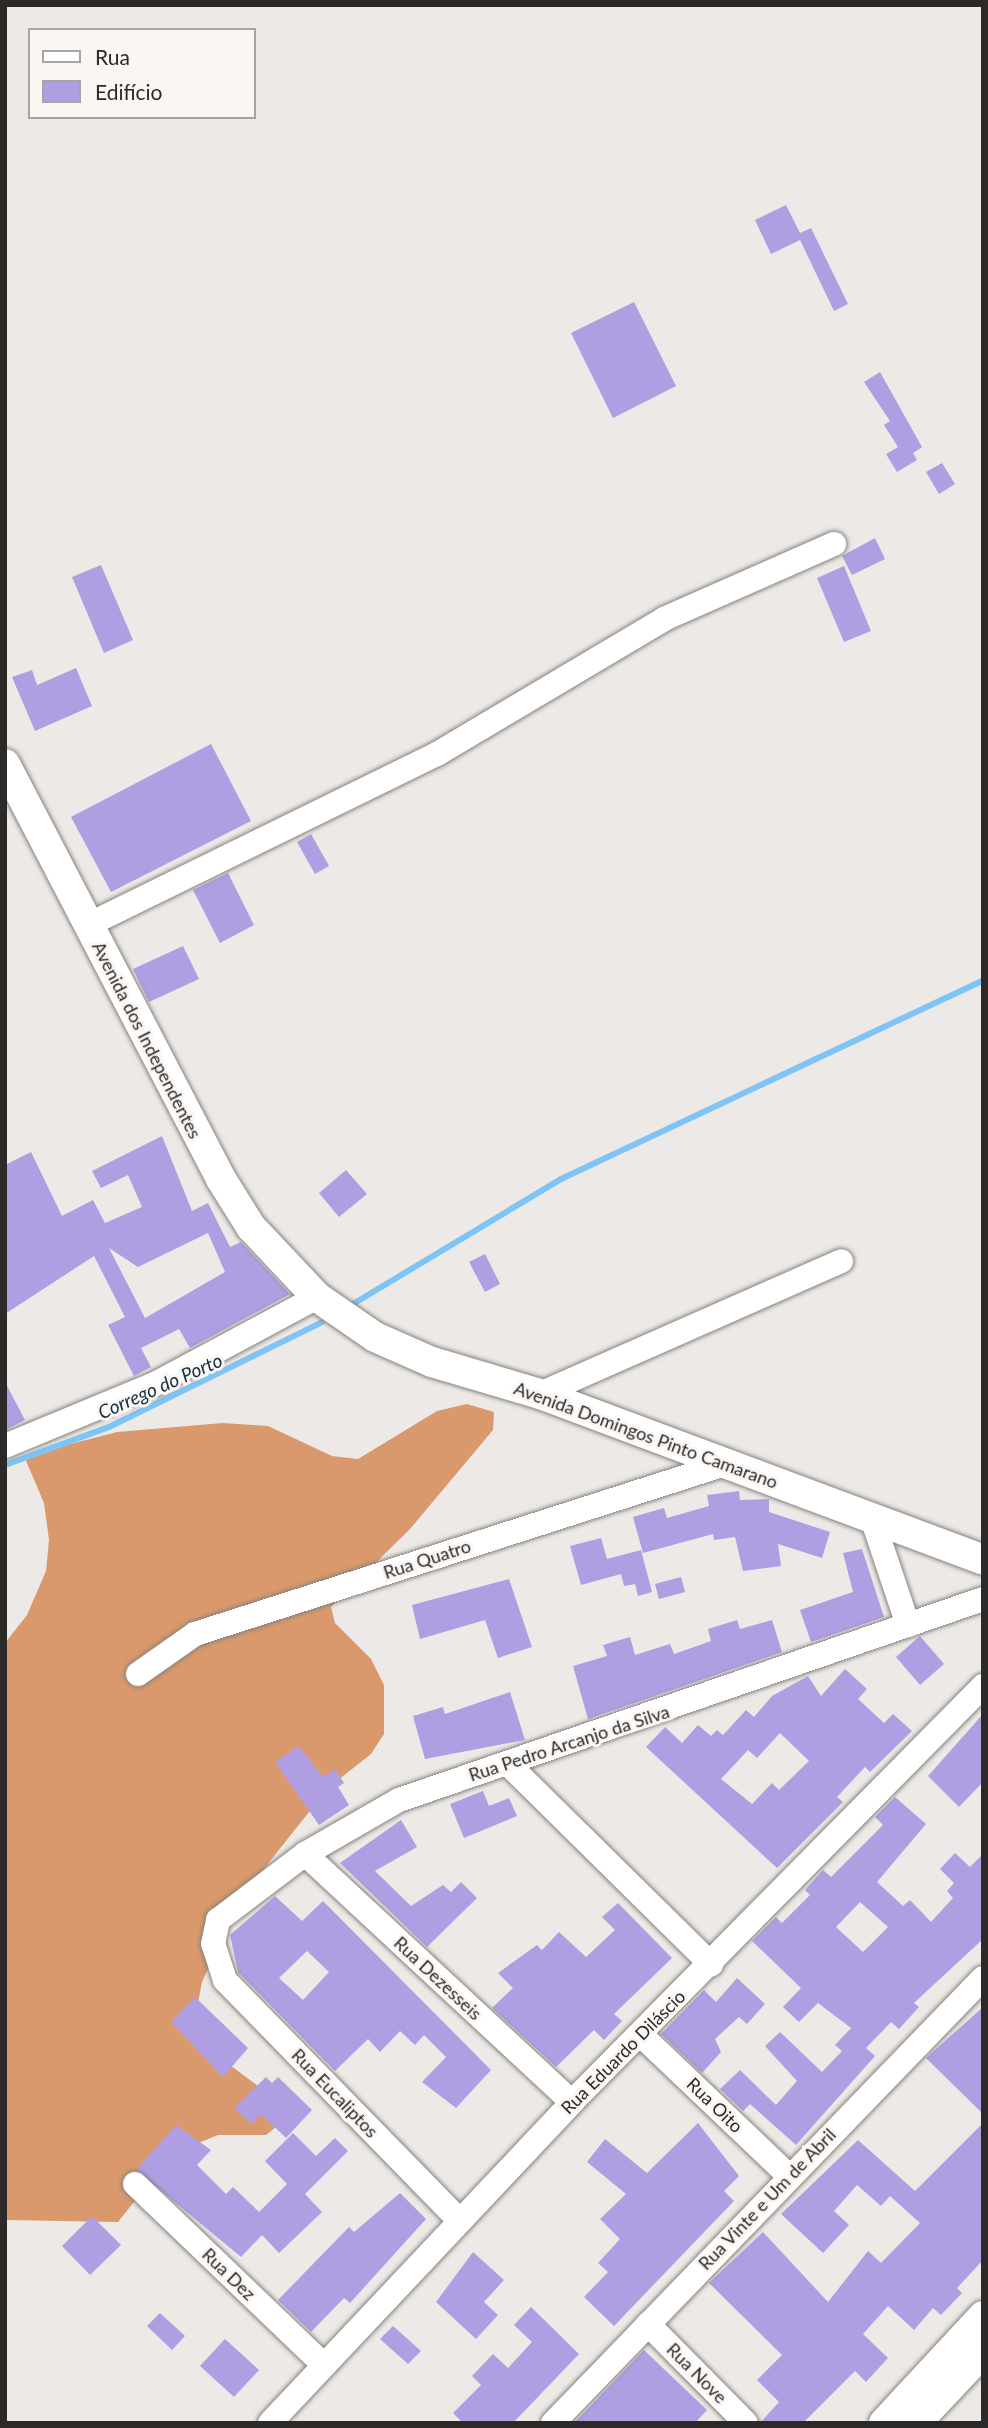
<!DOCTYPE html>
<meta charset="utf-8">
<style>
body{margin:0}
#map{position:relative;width:988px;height:2428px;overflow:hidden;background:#ede9e6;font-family:Lato,sans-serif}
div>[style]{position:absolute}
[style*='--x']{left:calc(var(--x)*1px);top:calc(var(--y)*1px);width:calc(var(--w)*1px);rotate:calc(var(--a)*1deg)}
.forest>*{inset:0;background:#da996c}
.stream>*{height:6px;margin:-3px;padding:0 3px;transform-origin:3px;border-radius:3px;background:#7ec4f4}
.building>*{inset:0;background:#b09ee3}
.roads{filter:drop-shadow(0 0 2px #85827f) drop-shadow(0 0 2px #85827f)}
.minor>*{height:24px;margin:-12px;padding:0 12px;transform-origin:12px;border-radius:12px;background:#fff}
.major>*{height:30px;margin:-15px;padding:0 15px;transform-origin:15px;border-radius:15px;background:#fff}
span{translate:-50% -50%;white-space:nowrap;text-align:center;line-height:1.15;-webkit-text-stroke:6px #faf6f3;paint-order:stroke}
.street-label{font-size:18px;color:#2b2a29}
.water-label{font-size:19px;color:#123145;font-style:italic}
.frame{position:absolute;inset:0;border:7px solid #2b2a29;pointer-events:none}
.legend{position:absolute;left:28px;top:28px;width:228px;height:91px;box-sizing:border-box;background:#faf6f3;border:2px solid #a7a4a2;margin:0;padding:9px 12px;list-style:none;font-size:21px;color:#2b2a29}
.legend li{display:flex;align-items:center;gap:14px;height:35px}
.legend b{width:35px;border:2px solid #a7a4a2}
</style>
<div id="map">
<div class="forest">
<i style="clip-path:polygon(467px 1404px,494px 1412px,493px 1430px,410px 1529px,331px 1607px,335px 1623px,371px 1659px,384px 1685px,384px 1734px,371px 1754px,328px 1788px,243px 1895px,202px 1982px,196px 2014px,215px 2054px,266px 2092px,276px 2127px,266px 2135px,218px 2135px,191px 2146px,157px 2173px,118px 2222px,5px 2220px,5px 1643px,27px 1615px,46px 1571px,49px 1540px,44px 1503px,24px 1456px,117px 1432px,223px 1423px,268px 1426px,332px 1456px,358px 1459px,437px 1411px)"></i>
</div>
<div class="stream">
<i style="--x:353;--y:1304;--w:243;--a:-31"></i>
<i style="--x:561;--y:1179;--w:467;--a:-25.2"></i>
<i style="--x:5;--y:1465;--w:111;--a:-20.1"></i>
<i style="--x:109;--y:1427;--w:237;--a:-26.2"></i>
</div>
<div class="building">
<i style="clip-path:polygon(786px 205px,800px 233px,811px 228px,848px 304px,834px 311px,800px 240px,771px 254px,755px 220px)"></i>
<i style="clip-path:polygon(634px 302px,676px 386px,613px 418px,571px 333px)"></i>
<i style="clip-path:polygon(880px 372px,922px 447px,913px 453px,917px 460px,897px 472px,886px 454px,898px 447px,884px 425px,890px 421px,864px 382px)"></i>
<i style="clip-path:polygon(942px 463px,955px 484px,939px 494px,926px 472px)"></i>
<i style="clip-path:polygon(875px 538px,885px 559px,852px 575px,842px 556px)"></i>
<i style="clip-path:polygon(101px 565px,133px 640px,104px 653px,72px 577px)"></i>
<i style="clip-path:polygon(844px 566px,871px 631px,844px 642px,817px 578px)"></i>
<i style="clip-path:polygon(76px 668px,92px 706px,35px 731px,12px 677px,32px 670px,37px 685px)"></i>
<i style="clip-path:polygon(211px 744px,251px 821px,111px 892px,71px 817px)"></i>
<i style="clip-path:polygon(311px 834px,329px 866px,315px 874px,297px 842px)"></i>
<i style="clip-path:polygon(228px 873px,254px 925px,220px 943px,193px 890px)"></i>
<i style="clip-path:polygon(183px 946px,199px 979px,149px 1002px,133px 969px)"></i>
<i style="clip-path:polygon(evenodd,162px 1136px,192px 1211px,208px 1203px,230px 1247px,241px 1242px,290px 1294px,190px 1348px,179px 1329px,141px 1348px,151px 1367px,134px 1376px,108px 1325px,125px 1317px,94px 1256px,5px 1314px,5px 1165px,31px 1152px,62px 1216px,93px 1200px,105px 1223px,142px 1207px,128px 1175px,101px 1188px,92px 1171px,162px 1136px,208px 1233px,225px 1272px,145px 1318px,109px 1248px,138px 1267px,208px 1233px)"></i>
<i style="clip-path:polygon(346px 1170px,367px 1194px,339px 1217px,319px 1193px)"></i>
<i style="clip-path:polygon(485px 1254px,500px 1284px,485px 1292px,469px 1262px)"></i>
<i style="clip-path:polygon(5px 1382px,25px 1420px,5px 1430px)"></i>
<i style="clip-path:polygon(739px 1491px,740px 1500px,769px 1499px,769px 1512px,830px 1532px,822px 1558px,778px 1544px,781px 1566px,743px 1571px,735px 1537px,714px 1540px,713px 1534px,643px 1553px,633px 1517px,664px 1508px,667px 1518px,709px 1506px,707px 1495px)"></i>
<i style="clip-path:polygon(601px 1538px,607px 1559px,641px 1550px,652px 1592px,638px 1596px,635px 1584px,624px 1586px,621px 1574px,581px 1585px,570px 1546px)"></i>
<i style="clip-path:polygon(862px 1549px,884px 1617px,811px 1642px,800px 1610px,853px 1592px,843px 1553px)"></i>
<i style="clip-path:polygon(681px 1577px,685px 1592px,659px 1599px,655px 1584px)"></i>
<i style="clip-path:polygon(509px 1579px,532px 1647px,498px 1658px,485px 1620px,420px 1639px,412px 1605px)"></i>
<i style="clip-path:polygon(737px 1620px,740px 1629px,772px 1620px,782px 1652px,588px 1719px,573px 1666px,607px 1656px,603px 1645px,630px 1637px,635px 1655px,670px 1644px,674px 1654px,711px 1641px,708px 1629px)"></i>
<i style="clip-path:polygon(920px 1636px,944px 1664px,920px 1685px,896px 1657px)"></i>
<i style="clip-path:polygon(evenodd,845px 1669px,867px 1689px,858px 1699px,884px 1723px,893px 1714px,912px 1731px,870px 1772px,865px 1767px,837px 1797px,843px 1802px,777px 1868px,646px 1747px,665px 1727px,682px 1743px,698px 1725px,711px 1736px,717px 1730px,723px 1735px,746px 1710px,754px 1717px,772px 1696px,808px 1676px,821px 1696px,845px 1669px,780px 1733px,809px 1761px,779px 1790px,772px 1783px,752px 1804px,721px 1779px,748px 1750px,757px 1758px,780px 1733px)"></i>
<i style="clip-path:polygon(510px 1692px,525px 1740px,425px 1759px,413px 1716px,443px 1707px,445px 1714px)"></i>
<i style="clip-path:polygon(983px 1714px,983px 1782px,959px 1807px,928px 1776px)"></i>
<i style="clip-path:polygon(299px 1746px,323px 1777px,335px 1769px,344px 1783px,338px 1787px,349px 1805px,319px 1825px,275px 1762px)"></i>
<i style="clip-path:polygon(483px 1791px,489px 1806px,509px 1798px,517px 1816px,464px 1838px,450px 1804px)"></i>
<i style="clip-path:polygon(evenodd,895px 1797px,926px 1824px,877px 1882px,903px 1906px,910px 1900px,931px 1922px,953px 1898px,947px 1891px,954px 1883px,940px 1869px,955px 1853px,970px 1867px,983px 1854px,983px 1939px,914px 2003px,919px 2007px,899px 2029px,891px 2022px,866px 2048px,875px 2056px,796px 2145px,750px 2104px,743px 2111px,720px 2089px,740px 2070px,776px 2105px,797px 2081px,765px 2046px,780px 2032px,822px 2072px,842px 2051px,835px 2045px,851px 2028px,818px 2003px,799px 2022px,783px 2007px,801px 1988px,752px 1941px,776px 1917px,782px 1923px,810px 1895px,805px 1890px,823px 1870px,831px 1877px,883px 1825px,875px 1817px,895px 1797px,860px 1902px,888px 1927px,863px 1952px,836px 1927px,860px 1902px)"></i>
<i style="clip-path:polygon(401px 1820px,417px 1847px,375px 1871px,411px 1906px,443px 1885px,451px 1892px,461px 1882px,477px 1898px,427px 1947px,340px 1863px)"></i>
<i style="clip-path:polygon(evenodd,275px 1896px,302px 1921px,323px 1901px,491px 2070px,456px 2108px,422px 2082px,446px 2057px,424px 2035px,415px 2045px,400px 2031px,380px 2052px,368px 2039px,335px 2071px,238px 1972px,230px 1935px,275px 1896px,307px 1951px,329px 1972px,303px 2000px,279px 1978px,307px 1951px)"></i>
<i style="clip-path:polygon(618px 1903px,672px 1958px,614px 2014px,622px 2021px,604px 2040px,594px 2030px,556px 2067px,492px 2008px,513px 1988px,498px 1973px,537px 1945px,542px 1950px,559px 1932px,586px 1957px,615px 1930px,602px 1917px)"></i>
<i style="clip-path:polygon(737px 1978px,765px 2004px,747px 2024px,739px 2017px,715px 2039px,721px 2052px,702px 2073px,661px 2034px,704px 1990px,716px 2002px)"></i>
<i style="clip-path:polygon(195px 1997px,248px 2048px,223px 2077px,171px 2022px)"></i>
<i style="clip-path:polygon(983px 2007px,983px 2114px,926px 2058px)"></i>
<i style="clip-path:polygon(266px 2077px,272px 2083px,278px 2077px,312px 2110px,286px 2138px,261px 2114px,251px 2124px,234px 2108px)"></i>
<i style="clip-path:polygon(698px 2123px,739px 2176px,724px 2191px,734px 2201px,614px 2326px,584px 2297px,608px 2272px,598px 2263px,620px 2239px,600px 2219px,626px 2194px,587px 2162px,605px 2139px,647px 2173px)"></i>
<i style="clip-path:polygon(983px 2123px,983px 2260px,957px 2288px,962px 2293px,941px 2315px,933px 2308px,914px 2330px,888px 2306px,863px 2334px,888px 2358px,866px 2382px,855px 2371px,803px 2423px,760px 2423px,779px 2402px,757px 2380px,782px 2355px,709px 2283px,763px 2232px,828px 2302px,868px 2251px,881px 2263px,920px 2223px,890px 2196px,881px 2206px,857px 2185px,834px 2211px,849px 2225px,823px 2253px,781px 2214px,858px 2140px,915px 2191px)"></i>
<i style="clip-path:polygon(176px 2125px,211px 2150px,197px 2165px,226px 2194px,233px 2187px,259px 2212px,287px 2184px,265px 2161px,293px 2133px,316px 2156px,335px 2138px,348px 2151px,305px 2194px,322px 2212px,279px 2253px,262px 2235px,241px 2257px,136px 2170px)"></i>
<i style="clip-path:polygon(400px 2193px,426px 2219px,350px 2303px,344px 2298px,311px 2332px,278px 2300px,349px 2227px,354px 2232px)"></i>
<i style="clip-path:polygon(92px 2216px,121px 2245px,90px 2275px,62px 2246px)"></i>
<i style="clip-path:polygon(473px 2252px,504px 2280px,484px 2302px,498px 2315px,476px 2339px,436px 2302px)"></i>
<i style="clip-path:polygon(531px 2307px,579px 2354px,513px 2423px,463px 2423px,453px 2413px,481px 2385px,472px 2376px,493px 2354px,508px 2368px,532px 2342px,514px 2325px)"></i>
<i style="clip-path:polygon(160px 2313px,185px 2336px,172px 2350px,147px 2326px)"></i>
<i style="clip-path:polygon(393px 2326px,421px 2351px,408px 2364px,380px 2339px)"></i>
<i style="clip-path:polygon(225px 2339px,259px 2370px,234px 2397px,200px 2366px)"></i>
<i style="clip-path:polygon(644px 2350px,707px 2410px,695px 2423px,574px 2423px)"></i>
</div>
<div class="roads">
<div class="minor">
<i style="--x:88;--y:925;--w:389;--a:-26.1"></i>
<i style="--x:437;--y:754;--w:264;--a:-30.7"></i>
<i style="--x:664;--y:619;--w:186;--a:-23.8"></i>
<i style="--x:540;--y:1394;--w:329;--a:-23.8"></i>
<i style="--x:5;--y:1446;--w:162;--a:-22.5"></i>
<i style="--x:155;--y:1384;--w:184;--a:-28.2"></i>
<i style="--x:872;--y:1518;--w:113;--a:71.4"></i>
<i style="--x:138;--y:1674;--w:70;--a:-35.1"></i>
<i style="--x:195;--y:1634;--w:557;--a:-17.78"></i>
<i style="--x:509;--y:1765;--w:284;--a:44.6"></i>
<i style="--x:305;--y:1854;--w:364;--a:42.9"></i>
<i style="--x:640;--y:2034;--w:206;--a:43.6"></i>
<i style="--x:135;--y:2184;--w:262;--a:43.8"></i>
<i style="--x:460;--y:2221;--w:337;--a:-134.3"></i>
<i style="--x:225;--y:1980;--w:38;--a:-108"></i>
<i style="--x:213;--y:1944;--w:25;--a:-78"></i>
<i style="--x:218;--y:1920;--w:109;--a:-37.2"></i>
<i style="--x:305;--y:1854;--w:108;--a:-29.9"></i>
<i style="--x:399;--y:1800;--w:618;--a:-18.99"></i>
<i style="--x:648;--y:2324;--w:139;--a:45.3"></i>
<i style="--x:270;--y:2423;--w:441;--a:-46.7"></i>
<i style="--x:572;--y:2102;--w:585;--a:-45.35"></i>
<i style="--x:553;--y:2423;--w:619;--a:-45.98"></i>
</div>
<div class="major">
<i style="--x:5;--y:764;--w:468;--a:62.5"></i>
<i style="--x:221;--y:1179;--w:57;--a:58"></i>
<i style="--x:251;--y:1227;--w:96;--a:46.7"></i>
<i style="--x:317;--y:1297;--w:70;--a:34.6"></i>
<i style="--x:375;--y:1337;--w:62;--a:23.7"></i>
<i style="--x:432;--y:1362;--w:113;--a:16.5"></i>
<i style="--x:540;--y:1394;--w:473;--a:20.5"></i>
<i style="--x:884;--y:2423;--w:146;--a:-47.2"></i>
<i style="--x:916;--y:2423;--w:98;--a:-46.7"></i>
</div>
</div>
<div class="street-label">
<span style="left:147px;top:1040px;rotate:63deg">Avenida dos Independentes</span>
<span style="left:646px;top:1435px;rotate:20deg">Avenida Domingos Pinto Camarano</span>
<span style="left:427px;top:1559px;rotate:-18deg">Rua Quatro</span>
<span style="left:569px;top:1743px;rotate:-18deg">Rua Pedro Arcanjo da Silva</span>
<span style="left:438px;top:1978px;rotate:43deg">Rua Dezesseis</span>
<span style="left:623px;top:2052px;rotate:-45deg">Rua Eduardo Diláscio</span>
<span style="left:335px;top:2093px;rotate:46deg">Rua Eucaliptos</span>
<span style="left:715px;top:2105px;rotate:44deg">Rua Oito</span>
<span style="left:767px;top:2199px;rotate:-46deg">Rua Vinte e Um de Abril</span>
<span style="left:229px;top:2274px;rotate:44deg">Rua Dez</span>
<span style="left:697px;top:2373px;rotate:45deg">Rua Nove</span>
</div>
<div class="water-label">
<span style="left:160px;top:1386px;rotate:-24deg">Corrego do Porto</span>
</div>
<div class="frame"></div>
<ul class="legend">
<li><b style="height:9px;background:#fff"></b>Rua</li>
<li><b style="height:19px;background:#b09ee3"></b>Edifício</li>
</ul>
</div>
